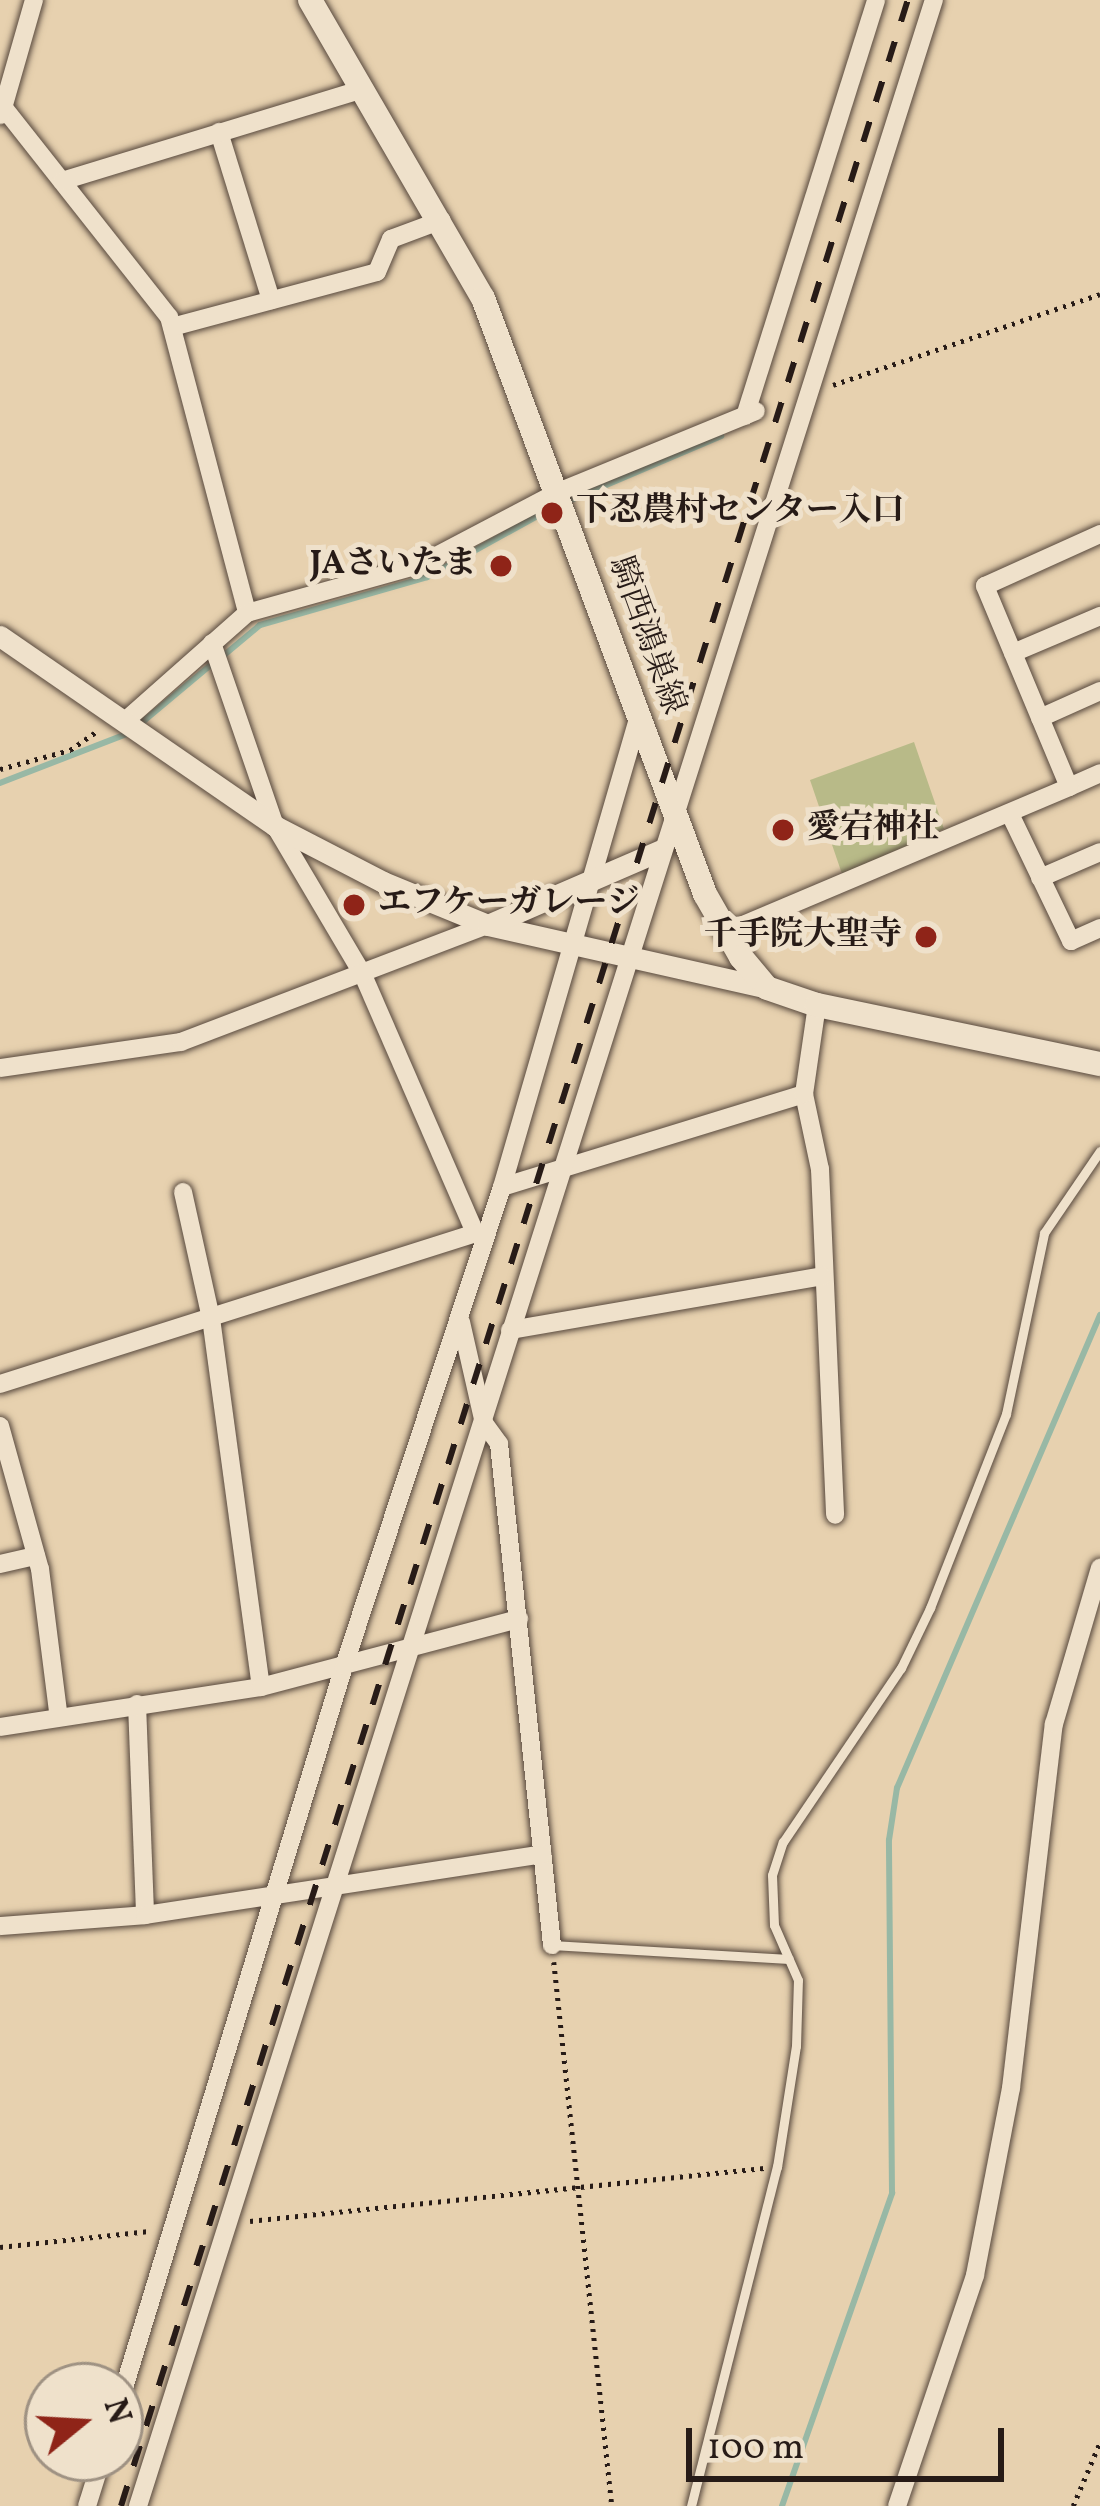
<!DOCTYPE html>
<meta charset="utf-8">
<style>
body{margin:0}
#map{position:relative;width:1100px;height:2506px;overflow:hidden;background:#e7d1af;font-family:Vollkorn,"Noto Serif JP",serif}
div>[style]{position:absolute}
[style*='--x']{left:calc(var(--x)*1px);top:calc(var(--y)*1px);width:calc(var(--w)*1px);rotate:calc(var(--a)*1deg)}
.green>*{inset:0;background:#b8ba88}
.stream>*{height:6px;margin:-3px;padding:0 3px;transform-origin:3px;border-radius:3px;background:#98b8a5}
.path>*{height:4.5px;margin-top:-2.25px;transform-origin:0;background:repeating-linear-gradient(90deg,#271b17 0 3px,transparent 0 9px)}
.roads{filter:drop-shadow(0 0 3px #57483d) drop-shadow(0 0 3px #57483d)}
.service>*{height:9px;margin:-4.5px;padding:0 4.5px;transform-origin:4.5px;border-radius:4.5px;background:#efe1cb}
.minor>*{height:18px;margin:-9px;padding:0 9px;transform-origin:9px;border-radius:9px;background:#efe1cb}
.tertiary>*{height:21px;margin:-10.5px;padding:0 10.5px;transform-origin:10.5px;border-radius:10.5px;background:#efe1cb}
.secondary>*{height:24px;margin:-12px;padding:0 12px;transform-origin:12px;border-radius:12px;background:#efe1cb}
.rail>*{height:6px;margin-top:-3px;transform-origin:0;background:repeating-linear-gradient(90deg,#271b17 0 21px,transparent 0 42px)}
.dots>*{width:33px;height:33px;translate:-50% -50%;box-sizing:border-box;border:6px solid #efe1cb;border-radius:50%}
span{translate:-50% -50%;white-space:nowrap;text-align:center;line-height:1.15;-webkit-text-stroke:10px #efe1cb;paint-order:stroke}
.poi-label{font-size:33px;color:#271b17;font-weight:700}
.left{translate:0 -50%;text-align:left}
.right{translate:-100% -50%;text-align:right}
.street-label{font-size:33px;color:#271b17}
.north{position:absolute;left:24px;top:2362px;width:120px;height:120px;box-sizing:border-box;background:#efe1cb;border:3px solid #9f9283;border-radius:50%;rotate:72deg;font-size:33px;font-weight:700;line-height:48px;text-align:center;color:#271b17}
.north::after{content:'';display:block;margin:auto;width:42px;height:54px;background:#8f2418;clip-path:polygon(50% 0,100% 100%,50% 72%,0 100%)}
.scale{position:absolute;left:686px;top:2428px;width:318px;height:54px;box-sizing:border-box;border:6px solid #271b17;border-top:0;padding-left:15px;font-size:36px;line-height:42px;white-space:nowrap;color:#271b17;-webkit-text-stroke:9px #efe1cb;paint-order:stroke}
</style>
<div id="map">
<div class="green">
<i style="clip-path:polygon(914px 742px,944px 829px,842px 874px,810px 780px)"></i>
</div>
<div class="stream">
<i style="--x:564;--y:503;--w:171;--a:-23.1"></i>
<i style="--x:223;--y:656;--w:48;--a:-40"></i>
<i style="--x:260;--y:625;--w:174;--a:-16"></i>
<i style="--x:427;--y:577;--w:143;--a:-28.9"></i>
<i style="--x:139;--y:725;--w:95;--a:-39.9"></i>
<i style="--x:0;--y:783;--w:138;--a:-21.2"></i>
<i style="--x:782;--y:2506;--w:332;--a:-70.6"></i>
<i style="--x:892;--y:2193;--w:353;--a:-90.5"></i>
<i style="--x:889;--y:1840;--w:53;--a:-81.3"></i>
<i style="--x:897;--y:1788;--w:515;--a:-66.77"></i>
</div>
<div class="path">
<i style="--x:833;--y:385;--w:282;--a:-18.8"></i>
<i style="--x:0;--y:769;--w:73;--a:-15.2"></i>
<i style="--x:70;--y:750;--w:35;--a:-35"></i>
<i style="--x:554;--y:1962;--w:547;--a:83.91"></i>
<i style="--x:250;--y:2221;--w:517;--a:-5.89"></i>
<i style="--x:0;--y:2247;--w:150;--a:-6.1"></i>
<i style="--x:1073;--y:2506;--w:69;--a:-67.1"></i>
</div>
<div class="roads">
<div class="service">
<i style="--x:552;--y:1945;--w:237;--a:3.4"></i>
<i style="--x:691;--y:2506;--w:350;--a:-75.8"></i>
<i style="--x:777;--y:2167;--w:122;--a:-81.1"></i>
<i style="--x:796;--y:2046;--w:66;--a:-88.3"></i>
<i style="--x:798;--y:1980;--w:60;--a:-113.6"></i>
<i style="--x:774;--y:1925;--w:50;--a:-92.3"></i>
<i style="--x:772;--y:1875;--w:35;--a:-72"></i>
<i style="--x:783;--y:1842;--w:210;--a:-55.9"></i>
<i style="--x:901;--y:1668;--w:67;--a:-64.2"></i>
<i style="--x:930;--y:1608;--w:208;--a:-68.6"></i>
<i style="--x:1006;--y:1414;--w:185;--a:-78.1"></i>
<i style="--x:1044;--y:1233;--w:99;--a:-55.7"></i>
</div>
<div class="minor">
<i style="--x:0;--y:103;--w:273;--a:51.7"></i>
<i style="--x:169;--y:317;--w:306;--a:75.2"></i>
<i style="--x:1;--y:115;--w:120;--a:-74"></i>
<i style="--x:219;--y:132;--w:176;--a:72.8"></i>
<i style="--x:62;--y:181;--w:315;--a:-17"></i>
<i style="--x:172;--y:327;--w:212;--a:-15"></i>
<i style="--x:377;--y:272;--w:36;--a:-67"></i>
<i style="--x:391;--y:239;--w:54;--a:-20.4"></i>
<i style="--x:745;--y:416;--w:436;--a:-72.5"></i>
<i style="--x:212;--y:643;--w:194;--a:71"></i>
<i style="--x:275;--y:826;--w:173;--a:59.4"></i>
<i style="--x:363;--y:975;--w:281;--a:66.5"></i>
<i style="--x:1013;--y:653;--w:95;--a:-23"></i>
<i style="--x:1040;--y:718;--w:66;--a:-24.2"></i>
<i style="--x:125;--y:721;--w:163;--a:-41.5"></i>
<i style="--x:247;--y:613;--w:179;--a:-15.6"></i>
<i style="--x:419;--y:565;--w:155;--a:-27.7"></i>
<i style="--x:556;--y:493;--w:216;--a:-22.3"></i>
<i style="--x:1069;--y:787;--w:34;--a:-24"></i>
<i style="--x:1010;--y:814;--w:141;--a:64.3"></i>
<i style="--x:1071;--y:941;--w:32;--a:-24"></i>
<i style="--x:1040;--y:878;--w:65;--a:-23.4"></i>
<i style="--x:724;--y:933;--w:375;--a:-22.9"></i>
<i style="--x:1069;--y:787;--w:218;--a:-112.7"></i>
<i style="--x:985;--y:586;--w:126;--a:-24.3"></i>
<i style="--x:0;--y:1068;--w:183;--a:-8.2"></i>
<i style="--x:181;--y:1042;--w:329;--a:-20.9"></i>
<i style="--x:804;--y:1094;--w:77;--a:78"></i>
<i style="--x:820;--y:1169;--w:346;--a:87.5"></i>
<i style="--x:502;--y:1187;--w:316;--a:-17.1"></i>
<i style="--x:804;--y:1094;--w:90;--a:-81.7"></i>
<i style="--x:183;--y:1192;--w:129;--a:77.5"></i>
<i style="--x:211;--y:1318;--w:372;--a:82.3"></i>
<i style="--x:461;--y:1322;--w:104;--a:77.2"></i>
<i style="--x:484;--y:1423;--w:26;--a:54"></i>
<i style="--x:499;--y:1444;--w:504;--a:83.96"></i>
<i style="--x:510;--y:1330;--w:317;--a:-9.8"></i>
<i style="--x:0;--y:1384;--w:498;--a:-17.6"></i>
<i style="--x:475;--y:1233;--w:11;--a:15"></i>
<i style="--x:0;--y:1426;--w:148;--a:74.4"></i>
<i style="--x:40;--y:1569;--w:144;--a:82.8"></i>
<i style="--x:0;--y:1564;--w:37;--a:-13"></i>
<i style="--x:137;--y:1704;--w:211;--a:87.8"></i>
<i style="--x:0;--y:1727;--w:264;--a:-8.7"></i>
<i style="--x:261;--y:1687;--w:267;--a:-14.8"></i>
<i style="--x:0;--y:1926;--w:145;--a:-4.3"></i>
<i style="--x:145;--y:1915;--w:402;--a:-8.7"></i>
<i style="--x:120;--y:2401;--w:768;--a:-73.05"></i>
<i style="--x:344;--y:1666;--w:504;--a:-71.74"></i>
<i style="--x:502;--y:1187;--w:492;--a:-73.8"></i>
<i style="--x:87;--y:2506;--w:50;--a:-72.6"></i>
<i style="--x:138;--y:2506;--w:2629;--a:-72.38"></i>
<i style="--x:897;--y:2506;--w:244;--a:-71.3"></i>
<i style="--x:975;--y:2275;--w:190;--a:-79.1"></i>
<i style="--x:1011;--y:2088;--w:367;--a:-83.3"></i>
<i style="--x:1054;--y:1724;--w:163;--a:-73.6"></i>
</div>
<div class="tertiary">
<i style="--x:0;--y:636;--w:334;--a:34.6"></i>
<i style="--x:275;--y:826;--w:122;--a:27.4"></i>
<i style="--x:383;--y:882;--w:113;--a:22.3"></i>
<i style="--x:488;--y:925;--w:286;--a:12.7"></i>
<i style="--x:488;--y:925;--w:189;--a:-23.4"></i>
</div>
<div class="secondary">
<i style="--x:310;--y:0;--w:345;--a:59.9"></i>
<i style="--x:483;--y:298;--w:636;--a:69.57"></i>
<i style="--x:705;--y:894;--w:73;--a:60.3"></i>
<i style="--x:741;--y:957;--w:40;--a:50"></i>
<i style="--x:767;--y:988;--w:53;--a:18.8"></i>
<i style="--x:817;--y:1005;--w:289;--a:11.8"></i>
</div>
</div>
<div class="rail">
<i style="--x:121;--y:2506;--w:2627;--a:-72.57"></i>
</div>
<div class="dots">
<i style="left:552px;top:513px;background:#8f2418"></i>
<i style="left:501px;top:566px;background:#8f2418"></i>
<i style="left:783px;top:830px;background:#8f2418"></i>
<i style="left:354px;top:905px;background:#8f2418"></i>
<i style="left:926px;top:937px;background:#8f2418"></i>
</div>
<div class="poi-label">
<span class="left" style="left:576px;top:513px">下忍農村センター入口</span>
<span class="right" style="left:477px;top:566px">JAさいたま</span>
<span class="left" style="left:807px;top:830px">愛宕神社</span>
<span class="left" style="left:378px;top:905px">エフケーガレージ</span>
<span class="right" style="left:902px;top:937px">千手院大聖寺</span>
</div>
<div class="street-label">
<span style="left:645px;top:636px;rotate:70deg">騎西鴻巣線</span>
</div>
<div class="north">N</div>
<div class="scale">100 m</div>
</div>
